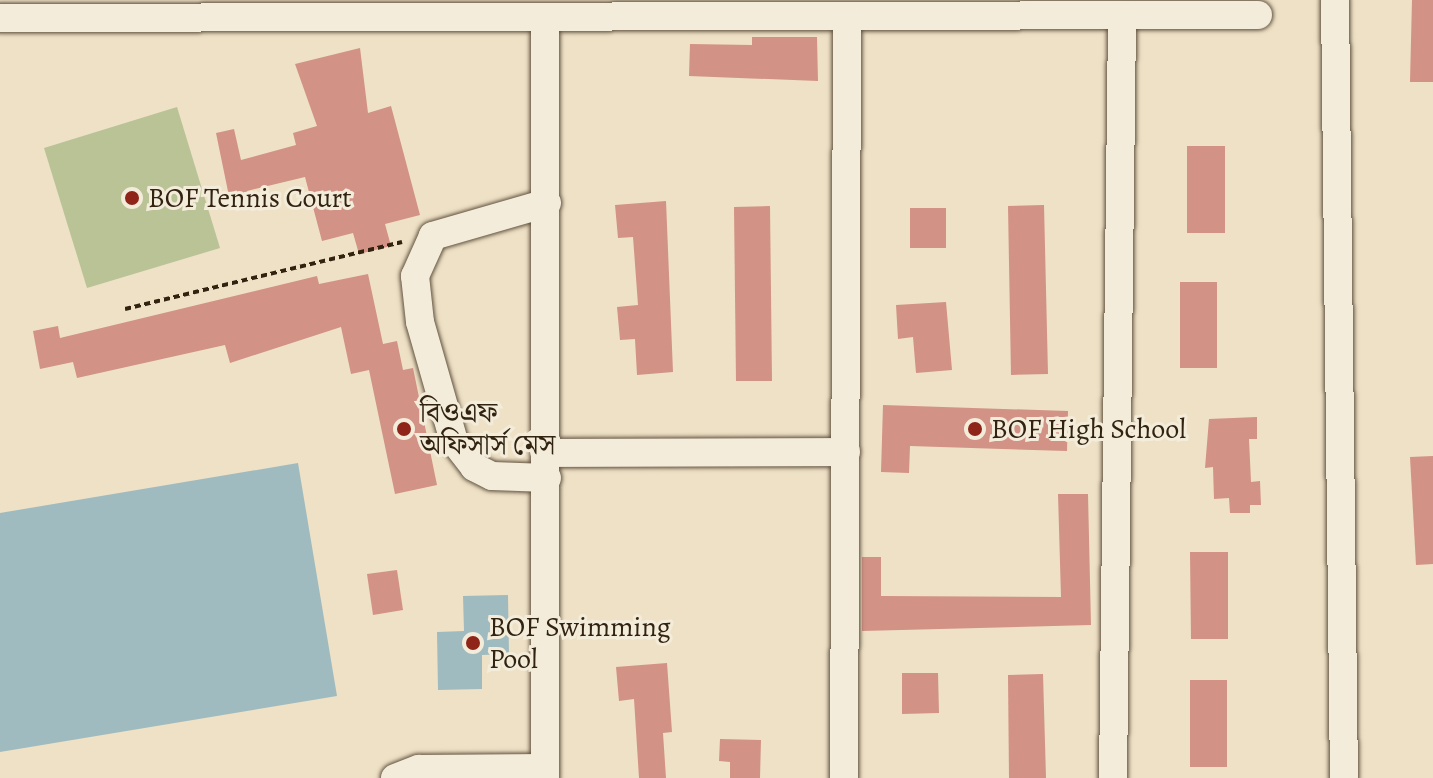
<!DOCTYPE html>
<meta charset="utf-8">
<style>
body{margin:0}
#map{position:relative;width:1433px;height:778px;overflow:hidden;background:#eee1c6;font-family:Alegreya,"Noto Serif Bengali",serif}
div>[style]{position:absolute}
[style*='--x']{left:calc(var(--x)*1px);top:calc(var(--y)*1px);width:calc(var(--w)*1px);rotate:calc(var(--a)*1deg)}
.green>*{inset:0;background:#b9c395}
.water>*{inset:0;background:#9fbbbf}
.building>*{inset:0;background:#d29285}
.path>*{height:4px;margin-top:-2px;transform-origin:0;background:repeating-linear-gradient(90deg,#322311 0 6px,transparent 0 10px)}
.roads{filter:drop-shadow(0 0 2px #61523e) drop-shadow(0 0 2px #61523e)}
.street>*{height:28px;margin:-14px;padding:0 14px;transform-origin:14px;border-radius:14px;background:#f4ecda}
.dots>*{width:22px;height:22px;translate:-50% -50%;box-sizing:border-box;border:4px solid #f4ecda;border-radius:50%}
span{translate:-50% -50%;white-space:nowrap;text-align:center;line-height:1.15;-webkit-text-stroke:6px #f4ecda;paint-order:stroke}
.poi-label{font-size:28px;color:#322311}
.left{translate:0 -50%;text-align:left}
</style>
<div id="map">
<div class="green">
<i style="clip-path:polygon(177px 107px,220px 248px,87px 288px,44px 148px)"></i>
</div>
<div class="water">
<i style="clip-path:polygon(298px 463px,337px 696px,0 752px,0 513px)"></i>
<i style="clip-path:polygon(508px 595px,509px 654px,482px 655px,482px 689px,438px 690px,437px 632px,464px 631px,463px 596px)"></i>
</div>
<div class="building">
<i style="clip-path:polygon(1412px 0,1433px 0,1433px 82px,1410px 82px)"></i>
<i style="clip-path:polygon(752px 37px,817px 37px,818px 81px,689px 76px,690px 44px,752px 45px)"></i>
<i style="clip-path:polygon(360px 48px,368px 113px,391px 106px,420px 215px,385px 224px,391px 246px,359px 254px,353px 233px,322px 241px,305px 177px,247px 191px,250px 201px,231px 206px,216px 133px,234px 129px,241px 160px,296px 145px,293px 133px,317px 126px,295px 64px)"></i>
<i style="clip-path:polygon(1187px 146px,1225px 146px,1225px 233px,1187px 233px)"></i>
<i style="clip-path:polygon(666px 201px,673px 372px,637px 375px,635px 339px,620px 340px,617px 307px,638px 305px,633px 237px,618px 238px,615px 205px)"></i>
<i style="clip-path:polygon(1044px 205px,1048px 374px,1011px 375px,1008px 206px)"></i>
<i style="clip-path:polygon(770px 206px,772px 381px,736px 381px,734px 207px)"></i>
<i style="clip-path:polygon(910px 208px,946px 208px,946px 248px,910px 248px)"></i>
<i style="clip-path:polygon(368px 274px,383px 344px,397px 341px,403px 370px,413px 368px,437px 485px,395px 494px,369px 370px,351px 374px,341px 327px,230px 363px,225px 345px,77px 378px,73px 362px,40px 369px,33px 331px,58px 326px,60px 338px,317px 276px,319px 284px)"></i>
<i style="clip-path:polygon(1180px 282px,1217px 282px,1217px 368px,1180px 368px)"></i>
<i style="clip-path:polygon(946px 302px,952px 370px,916px 373px,913px 337px,898px 339px,896px 305px)"></i>
<i style="clip-path:polygon(883px 405px,1068px 411px,1067px 451px,910px 446px,909px 473px,881px 472px)"></i>
<i style="clip-path:polygon(1257px 417px,1257px 439px,1249px 439px,1251px 482px,1260px 481px,1261px 505px,1250px 505px,1250px 513px,1230px 513px,1229px 498px,1214px 499px,1213px 467px,1205px 468px,1209px 419px)"></i>
<i style="clip-path:polygon(1433px 456px,1433px 564px,1416px 565px,1410px 457px)"></i>
<i style="clip-path:polygon(1058px 494px,1088px 494px,1091px 625px,862px 631px,862px 557px,881px 557px,881px 596px,1061px 597px)"></i>
<i style="clip-path:polygon(1190px 552px,1228px 552px,1228px 639px,1191px 639px)"></i>
<i style="clip-path:polygon(397px 570px,403px 610px,373px 615px,367px 574px)"></i>
<i style="clip-path:polygon(667px 663px,672px 732px,663px 733px,666px 778px,639px 778px,634px 699px,619px 701px,616px 667px)"></i>
<i style="clip-path:polygon(902px 673px,938px 673px,939px 713px,902px 714px)"></i>
<i style="clip-path:polygon(1043px 674px,1046px 778px,1009px 778px,1008px 675px)"></i>
<i style="clip-path:polygon(1190px 680px,1227px 680px,1227px 767px,1190px 767px)"></i>
<i style="clip-path:polygon(720px 739px,761px 740px,760px 778px,730px 778px,730px 762px,719px 761px)"></i>
</div>
<div class="path">
<i style="--x:125;--y:309;--w:285;--a:-13.6"></i>
</div>
<div class="roads">
<div class="street">
<i style="--x:1335;--y:0;--w:778;--a:89.34"></i>
<i style="--x:0;--y:18;--w:1258;--a:-0.14"></i>
<i style="--x:545;--y:20;--w:758;--a:90"></i>
<i style="--x:547;--y:203;--w:119;--a:163.9"></i>
<i style="--x:433;--y:236;--w:44;--a:114.2"></i>
<i style="--x:415;--y:276;--w:46;--a:83.8"></i>
<i style="--x:420;--y:322;--w:124;--a:74.1"></i>
<i style="--x:454;--y:441;--w:33;--a:52"></i>
<i style="--x:474;--y:467;--w:20;--a:27"></i>
<i style="--x:492;--y:476;--w:55;--a:2.1"></i>
<i style="--x:548;--y:453;--w:298;--a:-0.2"></i>
<i style="--x:395;--y:778;--w:26;--a:-21"></i>
<i style="--x:419;--y:769;--w:126;--a:-0.5"></i>
<i style="--x:844;--y:778;--w:759;--a:-89.77"></i>
<i style="--x:1113;--y:778;--w:759;--a:-89.32"></i>
</div>
</div>
<div class="dots">
<i style="left:132px;top:198px;background:#8f2418"></i>
<i style="left:404px;top:429px;background:#8f2418"></i>
<i style="left:975px;top:429px;background:#8f2418"></i>
<i style="left:473px;top:643px;background:#8f2418"></i>
</div>
<div class="poi-label">
<span class="left" style="left:148px;top:198px">BOF Tennis Court</span>
<span class="left" style="left:420px;top:429px">বিওএফ<br>অফিসার্স মেস</span>
<span class="left" style="left:991px;top:429px">BOF High School</span>
<span class="left" style="left:489px;top:643px">BOF Swimming<br>Pool</span>
</div>
</div>
